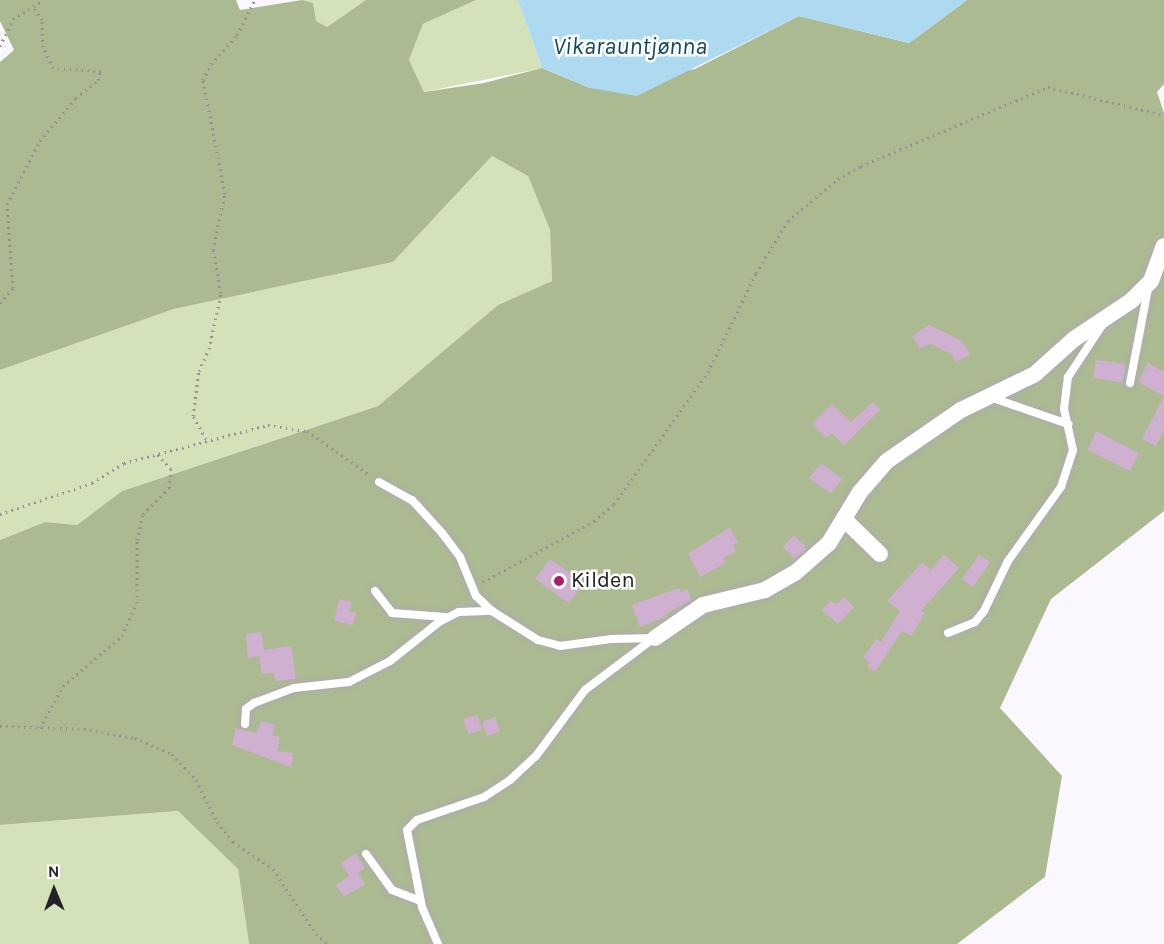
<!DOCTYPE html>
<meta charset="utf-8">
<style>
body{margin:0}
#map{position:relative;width:1164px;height:944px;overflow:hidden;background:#fbf7fe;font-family:Karla,sans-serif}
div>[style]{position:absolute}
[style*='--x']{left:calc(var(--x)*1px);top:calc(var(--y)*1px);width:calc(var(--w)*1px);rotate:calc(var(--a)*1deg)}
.green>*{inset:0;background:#d4e2ba}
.forest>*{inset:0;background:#acba92}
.water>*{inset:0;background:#aedaf1}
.building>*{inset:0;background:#cfb0d1}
.path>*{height:3px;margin-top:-1.5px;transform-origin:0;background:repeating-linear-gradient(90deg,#918f93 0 1.5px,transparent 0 6px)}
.roads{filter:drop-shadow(0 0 2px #afabb1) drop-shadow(0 0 2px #afabb1)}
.service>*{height:8px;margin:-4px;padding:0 4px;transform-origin:4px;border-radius:4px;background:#fff}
.minor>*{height:16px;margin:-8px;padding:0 8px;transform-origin:8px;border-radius:8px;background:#fff}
.dots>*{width:16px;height:16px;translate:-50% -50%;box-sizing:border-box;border:3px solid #fff;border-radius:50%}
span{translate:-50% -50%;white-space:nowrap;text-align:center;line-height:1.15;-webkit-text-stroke:5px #fff;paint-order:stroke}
.poi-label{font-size:22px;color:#232224}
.left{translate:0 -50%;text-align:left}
.water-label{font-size:24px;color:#104860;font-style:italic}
.north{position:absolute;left:24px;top:860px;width:60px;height:60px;-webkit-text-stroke:4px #fff;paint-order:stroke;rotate:359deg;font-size:16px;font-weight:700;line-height:24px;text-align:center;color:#232224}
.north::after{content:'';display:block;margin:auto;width:21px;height:27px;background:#232224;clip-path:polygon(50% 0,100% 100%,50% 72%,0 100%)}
</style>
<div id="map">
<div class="green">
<i style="clip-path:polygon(302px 0,366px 0,327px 27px,316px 21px)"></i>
<i style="clip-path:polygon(476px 0,518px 0,542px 68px,424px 92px,409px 60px,423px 24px)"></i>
<i style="clip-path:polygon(492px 156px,528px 176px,550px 230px,552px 281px,498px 305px,378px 406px,122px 491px,77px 525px,45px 522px,0 540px,0 370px,174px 309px,393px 262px)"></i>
<i style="clip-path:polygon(178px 811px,238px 869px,249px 944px,0 944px,0 825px)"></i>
</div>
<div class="forest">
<i style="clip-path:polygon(0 0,236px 0,240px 10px,302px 0,313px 3px,316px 21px,327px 27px,366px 0,476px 0,423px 24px,409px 60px,424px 92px,484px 83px,542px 68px,590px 88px,695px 69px,799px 16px,909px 43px,967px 0,1164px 0,1164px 84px,1157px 92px,1164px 113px,1164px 511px,1051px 599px,1000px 708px,1062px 776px,1045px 877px,957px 944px,249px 944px,238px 869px,178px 811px,0 825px,0 540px,45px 522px,77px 525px,122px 491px,378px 406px,498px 305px,552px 281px,550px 230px,528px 176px,492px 156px,393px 262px,174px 309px,0 370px,0 62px,14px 50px,0 21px)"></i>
</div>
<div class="water">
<i style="clip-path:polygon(518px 0,967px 0,909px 43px,799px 16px,637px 96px,590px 88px,542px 68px)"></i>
</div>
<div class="building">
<i style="clip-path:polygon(929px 325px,962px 341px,970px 354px,956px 362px,951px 354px,931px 344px,920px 348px,912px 336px)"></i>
<i style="clip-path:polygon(1096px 360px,1126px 364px,1123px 383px,1093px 378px)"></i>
<i style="clip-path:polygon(1148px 363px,1164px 372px,1164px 430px,1156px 446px,1142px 439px,1164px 396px,1138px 382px)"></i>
<i style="clip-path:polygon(873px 402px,880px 410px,844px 445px,832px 433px,826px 438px,812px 424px,832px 404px,851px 422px)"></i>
<i style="clip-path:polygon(1096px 431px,1139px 453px,1130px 471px,1088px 450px)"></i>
<i style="clip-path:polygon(821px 463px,842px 479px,831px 494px,809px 478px)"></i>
<i style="clip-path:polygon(730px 527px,738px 543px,733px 545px,736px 551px,723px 558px,726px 563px,700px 577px,688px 554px)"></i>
<i style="clip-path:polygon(794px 535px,807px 548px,795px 559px,783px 547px)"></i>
<i style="clip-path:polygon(944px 555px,959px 568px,921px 611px,925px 613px,911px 636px,902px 631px,875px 672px,867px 667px,870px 662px,863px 658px,876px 639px,881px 642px,900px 611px,887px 601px,922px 562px,931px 570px)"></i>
<i style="clip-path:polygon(979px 555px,990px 562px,973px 587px,962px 579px)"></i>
<i style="clip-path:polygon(550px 559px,584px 583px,569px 603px,535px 579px)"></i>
<i style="clip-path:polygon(679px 588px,681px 592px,687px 589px,692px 600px,666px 614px,667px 617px,640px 627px,632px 605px)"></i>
<i style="clip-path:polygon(844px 597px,854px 607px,838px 624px,822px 610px,830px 601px,837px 604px)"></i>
<i style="clip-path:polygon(339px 599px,352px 602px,349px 612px,356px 613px,353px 625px,334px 621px)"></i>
<i style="clip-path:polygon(261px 632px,264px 650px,291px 646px,296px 679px,275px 681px,274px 673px,262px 674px,259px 656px,248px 658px,246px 634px)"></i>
<i style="clip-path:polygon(477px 715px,482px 730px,468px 734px,463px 719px)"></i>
<i style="clip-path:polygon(495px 717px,500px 732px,487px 736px,482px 722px)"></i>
<i style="clip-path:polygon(261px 721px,275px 725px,272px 735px,280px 737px,277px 751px,293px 753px,291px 767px,232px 745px,236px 728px,257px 733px)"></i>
<i style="clip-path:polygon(356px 853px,365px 868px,358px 873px,365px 884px,344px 897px,336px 885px,349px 876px,341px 863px)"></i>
</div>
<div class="path">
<i style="--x:0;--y:46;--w:30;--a:-64"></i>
<i style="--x:13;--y:19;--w:36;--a:-32"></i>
<i style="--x:0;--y:303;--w:20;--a:-49"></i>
<i style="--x:13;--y:288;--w:84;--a:-94.1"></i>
<i style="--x:7;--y:204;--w:71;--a:-62.4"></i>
<i style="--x:40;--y:141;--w:56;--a:-50.1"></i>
<i style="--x:76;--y:98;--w:28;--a:-39"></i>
<i style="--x:98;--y:80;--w:9;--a:-72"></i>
<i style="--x:101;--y:71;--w:48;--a:-176.4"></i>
<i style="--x:53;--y:68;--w:23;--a:-115"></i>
<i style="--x:43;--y:47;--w:27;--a:-92"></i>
<i style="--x:42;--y:20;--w:17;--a:-123"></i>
<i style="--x:206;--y:439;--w:26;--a:-119"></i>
<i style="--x:193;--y:416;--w:45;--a:-82.4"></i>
<i style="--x:199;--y:371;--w:24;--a:-66"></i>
<i style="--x:209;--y:349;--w:57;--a:-77.9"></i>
<i style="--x:221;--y:293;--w:44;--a:-100.5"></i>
<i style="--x:213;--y:250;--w:57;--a:-77.9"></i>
<i style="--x:225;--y:194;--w:116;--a:-100.9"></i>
<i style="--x:203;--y:80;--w:18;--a:-63"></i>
<i style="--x:211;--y:64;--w:39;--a:-48"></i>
<i style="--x:237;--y:35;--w:39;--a:-63"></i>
<i style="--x:0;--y:514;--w:97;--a:-18.6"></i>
<i style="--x:92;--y:483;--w:38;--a:-32"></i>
<i style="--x:124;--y:463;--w:149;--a:-14.8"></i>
<i style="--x:268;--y:425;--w:39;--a:9"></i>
<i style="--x:307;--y:431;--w:78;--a:35.1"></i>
<i style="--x:483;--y:582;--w:127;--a:-28.8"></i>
<i style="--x:594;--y:521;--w:26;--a:-40"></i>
<i style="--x:614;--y:504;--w:162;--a:-54.5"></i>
<i style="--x:708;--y:372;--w:110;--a:-64.1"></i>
<i style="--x:756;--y:273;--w:61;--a:-58.4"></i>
<i style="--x:788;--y:221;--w:65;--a:-40"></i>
<i style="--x:838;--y:179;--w:26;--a:-29"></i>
<i style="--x:861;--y:166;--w:203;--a:-22.9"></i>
<i style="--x:1048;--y:87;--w:119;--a:13.6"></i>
<i style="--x:0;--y:726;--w:84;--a:2"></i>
<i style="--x:84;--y:729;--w:52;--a:10"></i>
<i style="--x:135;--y:738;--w:40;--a:23.4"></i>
<i style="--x:172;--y:754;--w:35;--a:47"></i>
<i style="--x:196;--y:780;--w:47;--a:63.4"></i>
<i style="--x:217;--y:822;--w:26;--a:51"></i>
<i style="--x:233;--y:842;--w:48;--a:34"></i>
<i style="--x:273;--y:869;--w:78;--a:56.5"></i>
<i style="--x:316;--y:934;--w:16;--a:40"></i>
<i style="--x:40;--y:728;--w:48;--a:-61.3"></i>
<i style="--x:63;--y:686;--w:77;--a:-40.3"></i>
<i style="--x:122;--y:636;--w:36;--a:-66"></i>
<i style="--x:137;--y:603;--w:63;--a:-90"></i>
<i style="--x:137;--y:540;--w:27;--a:-77"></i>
<i style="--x:143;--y:514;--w:37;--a:-45"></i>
<i style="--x:169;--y:488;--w:19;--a:-84"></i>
<i style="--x:171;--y:469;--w:21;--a:-133"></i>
</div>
<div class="roads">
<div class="service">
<i style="--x:1130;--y:383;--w:96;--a:-79.2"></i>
<i style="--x:990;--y:397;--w:83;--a:19.1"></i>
<i style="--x:379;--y:482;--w:38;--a:29"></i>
<i style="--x:412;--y:500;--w:45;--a:47.7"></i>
<i style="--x:442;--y:533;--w:30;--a:53"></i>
<i style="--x:460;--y:557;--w:42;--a:67.7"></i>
<i style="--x:476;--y:596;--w:22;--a:43"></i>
<i style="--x:375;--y:591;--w:28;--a:52"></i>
<i style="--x:392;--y:613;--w:53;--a:4.3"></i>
<i style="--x:948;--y:633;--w:29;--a:-22"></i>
<i style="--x:975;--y:622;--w:14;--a:-51"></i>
<i style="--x:984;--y:611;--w:55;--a:-64.4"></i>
<i style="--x:1008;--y:561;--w:91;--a:-54.4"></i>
<i style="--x:1061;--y:487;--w:39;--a:-72"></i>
<i style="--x:1073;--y:450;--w:42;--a:-102.4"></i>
<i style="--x:1064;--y:409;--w:32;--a:-83"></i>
<i style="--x:1068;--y:377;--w:64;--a:-56.6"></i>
<i style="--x:245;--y:724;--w:15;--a:-86"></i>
<i style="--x:246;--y:709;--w:10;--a:-37"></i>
<i style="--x:254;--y:703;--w:43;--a:-20.6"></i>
<i style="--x:294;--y:688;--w:55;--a:-6.2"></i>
<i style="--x:349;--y:682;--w:46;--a:-27.1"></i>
<i style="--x:390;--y:661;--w:63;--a:-38.5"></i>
<i style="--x:439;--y:622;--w:22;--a:-27"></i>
<i style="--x:459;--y:612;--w:33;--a:-2"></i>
<i style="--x:492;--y:611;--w:54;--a:32.2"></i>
<i style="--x:538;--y:640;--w:23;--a:15"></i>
<i style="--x:560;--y:646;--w:52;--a:-7.7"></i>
<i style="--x:612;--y:639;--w:43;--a:-1.3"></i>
<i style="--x:366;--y:854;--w:44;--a:54.2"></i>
<i style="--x:392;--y:890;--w:30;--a:21"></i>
<i style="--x:438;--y:944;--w:40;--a:-113.4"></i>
<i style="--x:422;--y:907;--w:78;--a:-101"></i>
<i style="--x:407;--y:830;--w:14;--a:-45"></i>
<i style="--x:417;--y:820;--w:71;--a:-18.9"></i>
<i style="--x:484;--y:797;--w:31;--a:-33"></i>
<i style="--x:510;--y:780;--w:35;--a:-43"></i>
<i style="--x:536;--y:756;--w:82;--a:-53.4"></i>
<i style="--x:585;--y:690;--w:86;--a:-37"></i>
</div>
<div class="minor">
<i style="--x:844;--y:519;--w:50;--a:44.2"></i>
<i style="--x:655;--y:638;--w:58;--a:-34.5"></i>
<i style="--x:703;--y:605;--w:64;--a:-13.6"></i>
<i style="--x:765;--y:590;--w:34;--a:-30"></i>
<i style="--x:795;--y:573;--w:45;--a:-41.4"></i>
<i style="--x:829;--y:543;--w:60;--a:-58.7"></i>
<i style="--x:860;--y:492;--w:41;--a:-48.9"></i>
<i style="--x:887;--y:461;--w:90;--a:-34.6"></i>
<i style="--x:961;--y:410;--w:82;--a:-25.9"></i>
<i style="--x:1035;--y:374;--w:52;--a:-41.9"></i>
<i style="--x:1074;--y:339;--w:69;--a:-33.7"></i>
<i style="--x:1131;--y:301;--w:28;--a:-45"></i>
<i style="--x:1151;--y:281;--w:37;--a:-70"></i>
</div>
</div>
<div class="dots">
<i style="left:559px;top:581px;background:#a7216a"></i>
</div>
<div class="poi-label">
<span class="left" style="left:571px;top:581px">Kilden</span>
</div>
<div class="water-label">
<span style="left:630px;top:47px">Vikarauntjønna</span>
</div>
<div class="north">N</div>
</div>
